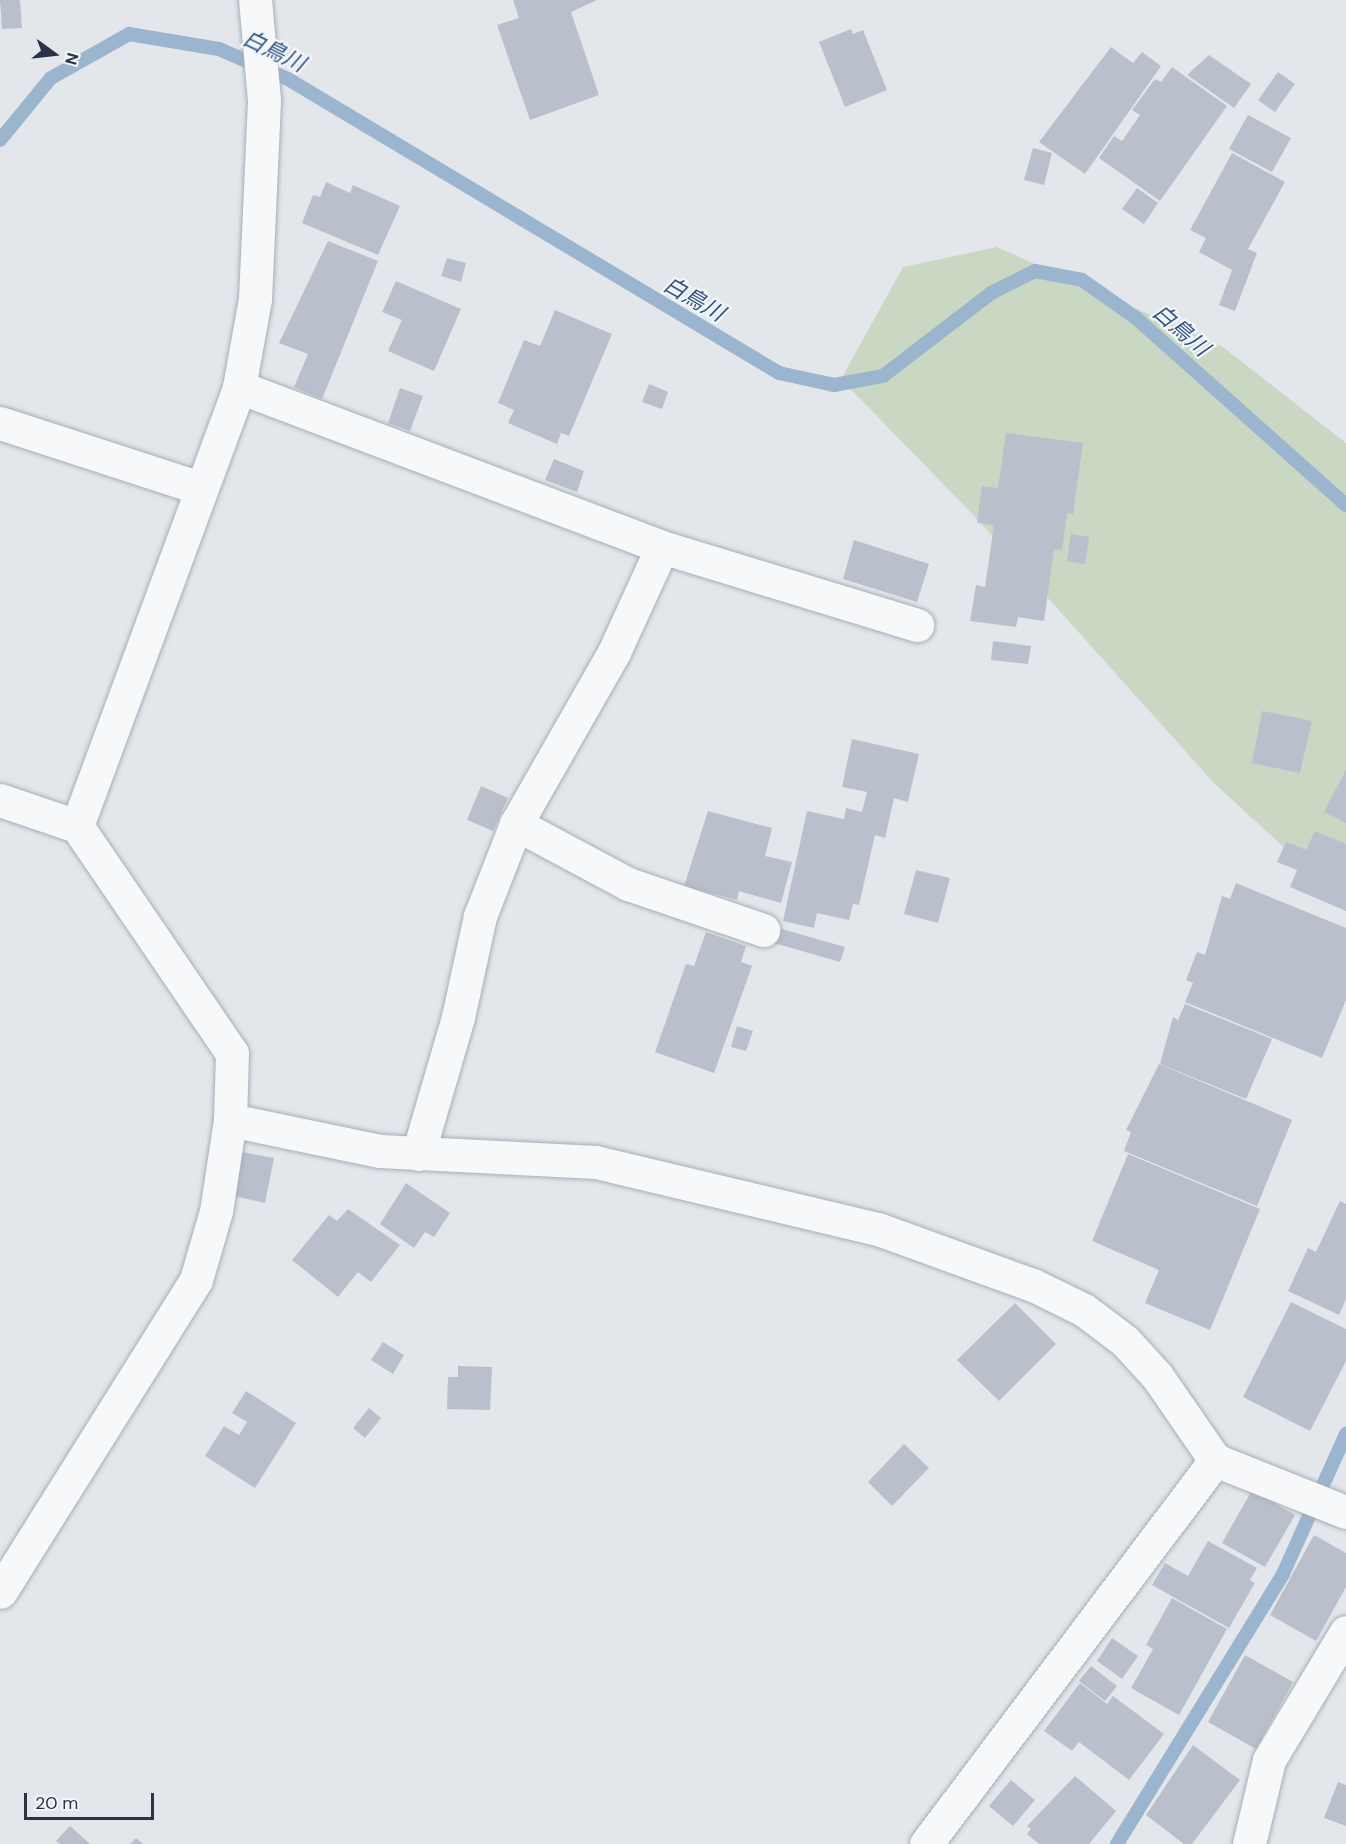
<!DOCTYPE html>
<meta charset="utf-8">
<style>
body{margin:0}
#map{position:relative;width:1346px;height:1844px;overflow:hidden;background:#e3e7ec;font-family:"DM Sans","Noto Sans JP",sans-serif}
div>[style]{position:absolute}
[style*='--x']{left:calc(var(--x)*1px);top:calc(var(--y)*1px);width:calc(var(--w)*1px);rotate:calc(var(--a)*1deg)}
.green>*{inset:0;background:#c9d7c3}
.stream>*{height:14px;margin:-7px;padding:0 7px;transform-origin:7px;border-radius:7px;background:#9bb5cf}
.building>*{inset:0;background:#bac0cb}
.roads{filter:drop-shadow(0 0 2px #a7aeb7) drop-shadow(0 0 2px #a7aeb7)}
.minor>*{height:33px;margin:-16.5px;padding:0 16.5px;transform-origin:16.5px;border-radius:16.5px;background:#f6f8fa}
span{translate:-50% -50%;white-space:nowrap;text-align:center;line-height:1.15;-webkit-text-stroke:4.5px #f3f6f9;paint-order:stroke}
.water-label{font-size:22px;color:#2f547f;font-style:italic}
.north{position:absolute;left:24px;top:24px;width:60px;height:60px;-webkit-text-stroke:4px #f3f6f9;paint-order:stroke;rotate:105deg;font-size:16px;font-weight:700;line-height:24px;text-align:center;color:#293446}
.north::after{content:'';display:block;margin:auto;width:21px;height:27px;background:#293446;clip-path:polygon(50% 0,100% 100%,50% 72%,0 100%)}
.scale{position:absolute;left:24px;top:1793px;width:130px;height:27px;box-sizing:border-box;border:3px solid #293446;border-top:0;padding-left:8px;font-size:18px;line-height:21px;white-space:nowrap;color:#293446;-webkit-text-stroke:4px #f3f6f9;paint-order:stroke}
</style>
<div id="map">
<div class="green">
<i style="clip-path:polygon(997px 247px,1223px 347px,1346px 443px,1346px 905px,1214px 783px,977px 519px,841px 379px,903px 267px)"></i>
</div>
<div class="stream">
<i style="--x:0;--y:140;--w:80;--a:-50.6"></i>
<i style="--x:51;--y:78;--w:90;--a:-29.4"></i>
<i style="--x:129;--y:34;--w:91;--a:9.5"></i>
<i style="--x:219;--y:49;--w:75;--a:23.5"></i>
<i style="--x:288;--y:79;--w:572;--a:30.91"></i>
<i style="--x:779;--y:373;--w:56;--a:12.3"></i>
<i style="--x:834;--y:385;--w:50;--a:-10.4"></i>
<i style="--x:883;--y:376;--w:136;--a:-37.5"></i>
<i style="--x:991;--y:293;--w:49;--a:-26.6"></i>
<i style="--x:1035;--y:271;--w:48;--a:10.8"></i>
<i style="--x:1082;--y:280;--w:66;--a:35.1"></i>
<i style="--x:1136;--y:318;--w:281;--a:41.7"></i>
<i style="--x:1117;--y:1844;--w:317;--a:-58.4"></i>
<i style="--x:1283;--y:1574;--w:154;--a:-65.8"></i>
</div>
<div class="building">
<i style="clip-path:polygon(0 0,20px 0,22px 28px,2px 29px)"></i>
<i style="clip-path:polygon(513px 0,597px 0,571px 12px,599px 95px,530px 120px,497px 25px,519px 18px)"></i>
<i style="clip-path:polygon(851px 29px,853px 34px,863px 30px,887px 90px,845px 107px,819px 42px)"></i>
<i style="clip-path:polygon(1111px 47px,1133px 63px,1142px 52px,1161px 66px,1085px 174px,1039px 142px)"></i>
<i style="clip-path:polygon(1209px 55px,1251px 84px,1234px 108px,1187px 75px)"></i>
<i style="clip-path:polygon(1172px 67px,1227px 106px,1160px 201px,1099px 158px,1114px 136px,1122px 141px,1140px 115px,1132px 110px,1155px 79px,1161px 82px)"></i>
<i style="clip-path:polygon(1278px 72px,1295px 84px,1275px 112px,1258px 100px)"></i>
<i style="clip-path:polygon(1248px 115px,1291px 138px,1272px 172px,1229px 149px)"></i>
<i style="clip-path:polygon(1033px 148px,1052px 153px,1044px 185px,1024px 180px)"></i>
<i style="clip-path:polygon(1232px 153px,1285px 182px,1248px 249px,1257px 253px,1235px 311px,1219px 305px,1232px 270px,1199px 252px,1206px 238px,1190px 230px)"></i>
<i style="clip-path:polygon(326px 182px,350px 193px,353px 185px,400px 206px,378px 255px,302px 223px,313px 195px,320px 197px)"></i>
<i style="clip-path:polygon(1137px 188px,1158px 203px,1144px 224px,1122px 209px)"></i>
<i style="clip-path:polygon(328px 241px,378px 261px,322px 399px,294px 387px,308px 354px,279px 343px)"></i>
<i style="clip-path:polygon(447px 258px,466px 263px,461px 282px,441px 276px)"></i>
<i style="clip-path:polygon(396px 281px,461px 309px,434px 371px,388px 351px,402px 320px,382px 312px)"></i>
<i style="clip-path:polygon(555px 310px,612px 334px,569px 436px,561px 433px,557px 444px,508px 423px,514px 410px,498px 403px,524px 340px,540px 346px)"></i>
<i style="clip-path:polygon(649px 384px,668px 392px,662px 409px,642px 402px)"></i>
<i style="clip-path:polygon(400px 388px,423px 396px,410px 431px,388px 423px)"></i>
<i style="clip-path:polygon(1006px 433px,1083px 443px,1073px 514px,1067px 513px,1062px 550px,1054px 549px,1044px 621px,1018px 617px,1016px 627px,970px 621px,976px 585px,985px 587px,994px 525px,977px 523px,982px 486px,998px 488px)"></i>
<i style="clip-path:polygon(554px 459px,584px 471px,577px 492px,545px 480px)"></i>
<i style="clip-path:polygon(1071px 534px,1089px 537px,1085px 564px,1067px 561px)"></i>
<i style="clip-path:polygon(854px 540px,929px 564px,917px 602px,843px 579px)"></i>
<i style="clip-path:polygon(993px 641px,1031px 646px,1028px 664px,991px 660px)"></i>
<i style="clip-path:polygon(1262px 711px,1312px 721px,1300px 773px,1252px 763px)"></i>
<i style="clip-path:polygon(852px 739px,919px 754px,908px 802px,894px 798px,885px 838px,875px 835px,859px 905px,853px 904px,849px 920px,817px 913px,814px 928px,783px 921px,807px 811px,844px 819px,846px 808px,862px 812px,867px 792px,842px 787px)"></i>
<i style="clip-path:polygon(1346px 770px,1346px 823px,1324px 812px)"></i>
<i style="clip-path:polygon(481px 786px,508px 798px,493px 831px,467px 820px)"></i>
<i style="clip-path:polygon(708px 811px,772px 828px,765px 856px,792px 862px,781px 903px,739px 891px,737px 900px,684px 886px)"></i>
<i style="clip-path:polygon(1315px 831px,1346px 844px,1346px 911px,1290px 887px,1297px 870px,1277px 862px,1286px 842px,1306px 850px)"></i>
<i style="clip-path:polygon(916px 870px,950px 878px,938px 923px,904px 914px)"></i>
<i style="clip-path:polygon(1236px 883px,1346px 928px,1346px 1000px,1322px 1058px,1185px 1002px,1193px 983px,1186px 980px,1197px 952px,1205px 955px,1222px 896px,1230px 899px)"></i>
<i style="clip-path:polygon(778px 928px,845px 947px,840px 962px,774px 943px)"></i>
<i style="clip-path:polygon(706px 932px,746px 946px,741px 962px,752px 966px,714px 1073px,655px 1052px,686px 964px,694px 966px)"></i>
<i style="clip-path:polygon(1185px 1004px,1272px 1039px,1246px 1099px,1160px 1064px,1173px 1017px,1178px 1020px)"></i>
<i style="clip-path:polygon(737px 1026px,753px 1031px,746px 1051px,731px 1047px)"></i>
<i style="clip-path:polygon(1159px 1064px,1292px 1120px,1257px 1206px,1124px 1151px,1131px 1132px,1126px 1130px)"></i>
<i style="clip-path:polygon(243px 1152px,274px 1158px,265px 1203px,234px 1196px)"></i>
<i style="clip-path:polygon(1128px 1154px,1260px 1209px,1210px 1330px,1145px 1303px,1159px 1270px,1092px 1241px)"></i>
<i style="clip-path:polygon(406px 1183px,450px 1213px,434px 1237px,425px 1232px,414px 1248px,380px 1224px)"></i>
<i style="clip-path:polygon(1340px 1201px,1346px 1204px,1346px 1299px,1339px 1315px,1288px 1291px,1308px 1248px,1316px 1252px)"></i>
<i style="clip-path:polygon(348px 1209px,400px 1245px,371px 1282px,358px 1272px,338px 1297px,292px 1260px,329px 1215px,337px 1221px)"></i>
<i style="clip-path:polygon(1291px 1302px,1346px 1329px,1346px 1361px,1310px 1431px,1243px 1397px)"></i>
<i style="clip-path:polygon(1015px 1303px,1056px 1344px,999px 1401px,957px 1360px)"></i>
<i style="clip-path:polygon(383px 1342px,404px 1355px,393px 1374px,371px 1360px)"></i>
<i style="clip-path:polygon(458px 1366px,492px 1367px,490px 1410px,447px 1409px,448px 1377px,458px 1377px)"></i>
<i style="clip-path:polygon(246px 1391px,296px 1423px,255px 1488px,205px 1456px,224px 1426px,239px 1435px,247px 1422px,232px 1413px)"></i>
<i style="clip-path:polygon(369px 1408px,381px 1418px,365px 1438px,353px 1428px)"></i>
<i style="clip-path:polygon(904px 1444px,929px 1468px,892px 1506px,868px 1482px)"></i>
<i style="clip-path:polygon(1252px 1490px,1295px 1515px,1265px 1567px,1222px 1543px)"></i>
<i style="clip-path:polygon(1314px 1535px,1346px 1553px,1346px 1587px,1316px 1641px,1270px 1615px)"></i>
<i style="clip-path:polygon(1208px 1541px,1257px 1568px,1250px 1580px,1255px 1583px,1229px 1628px,1152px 1585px,1165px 1563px,1188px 1576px)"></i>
<i style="clip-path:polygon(1172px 1598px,1227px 1629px,1179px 1715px,1131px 1688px,1153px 1649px,1146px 1645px)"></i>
<i style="clip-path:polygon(1112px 1638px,1138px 1656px,1122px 1679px,1097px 1661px)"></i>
<i style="clip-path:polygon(1245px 1655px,1293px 1682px,1256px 1749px,1208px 1722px)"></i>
<i style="clip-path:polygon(1091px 1666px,1117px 1686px,1105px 1701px,1079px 1681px)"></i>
<i style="clip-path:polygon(1080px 1683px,1107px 1704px,1113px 1696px,1164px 1734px,1129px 1780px,1079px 1742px,1072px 1751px,1044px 1731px)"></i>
<i style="clip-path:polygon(1193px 1745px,1240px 1780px,1192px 1844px,1184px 1844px,1146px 1815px)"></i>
<i style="clip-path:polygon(1075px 1776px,1116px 1811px,1089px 1844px,1039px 1844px,1027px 1834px,1031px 1829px,1027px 1826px)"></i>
<i style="clip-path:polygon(1011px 1780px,1035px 1800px,1013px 1826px,989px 1806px)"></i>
<i style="clip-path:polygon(1338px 1782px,1346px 1785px,1346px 1826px,1324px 1818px)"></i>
<i style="clip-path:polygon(70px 1826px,90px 1844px,60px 1844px,56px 1841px)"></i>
<i style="clip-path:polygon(136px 1838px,143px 1844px,130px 1844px)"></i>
</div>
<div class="roads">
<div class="minor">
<i style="--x:239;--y:387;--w:452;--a:20.7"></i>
<i style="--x:662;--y:547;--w:267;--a:17"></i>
<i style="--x:0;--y:423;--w:210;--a:18"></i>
<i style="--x:0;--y:800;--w:81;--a:18.7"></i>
<i style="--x:77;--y:826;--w:275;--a:55.7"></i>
<i style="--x:232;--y:1053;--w:67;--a:91.7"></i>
<i style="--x:230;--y:1120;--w:92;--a:98.7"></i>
<i style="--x:216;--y:1211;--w:72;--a:106.2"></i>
<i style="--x:196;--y:1280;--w:368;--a:122.1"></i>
<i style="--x:516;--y:824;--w:127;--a:28.2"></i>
<i style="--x:628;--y:884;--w:143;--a:18.8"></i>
<i style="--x:77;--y:826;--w:468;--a:-69.7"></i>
<i style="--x:239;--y:387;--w:89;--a:-79.7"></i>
<i style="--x:255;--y:299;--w:199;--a:-87.4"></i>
<i style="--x:264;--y:100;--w:100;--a:-95.1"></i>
<i style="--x:230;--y:1120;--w:153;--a:11.7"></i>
<i style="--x:380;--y:1151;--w:216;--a:2.9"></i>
<i style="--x:596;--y:1162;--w:290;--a:13.4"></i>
<i style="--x:878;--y:1229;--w:165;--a:19.9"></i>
<i style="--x:1033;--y:1285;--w:57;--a:26.1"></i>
<i style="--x:1084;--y:1310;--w:51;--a:37.1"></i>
<i style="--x:1125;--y:1341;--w:47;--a:47.6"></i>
<i style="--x:1157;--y:1376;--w:102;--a:55.4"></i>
<i style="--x:1215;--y:1460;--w:141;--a:21.7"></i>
<i style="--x:418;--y:1154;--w:143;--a:-73.7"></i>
<i style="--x:458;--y:1017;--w:103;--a:-77.7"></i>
<i style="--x:480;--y:916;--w:99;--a:-68.6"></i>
<i style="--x:516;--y:824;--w:198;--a:-60.3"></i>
<i style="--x:614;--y:652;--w:115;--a:-65.4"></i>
<i style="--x:926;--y:1844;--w:481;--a:-53"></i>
<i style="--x:1249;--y:1844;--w:86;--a:-76.6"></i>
<i style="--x:1269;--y:1760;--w:149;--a:-59"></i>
</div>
</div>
<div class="water-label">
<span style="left:274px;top:51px;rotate:26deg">白鳥川</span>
<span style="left:694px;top:299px;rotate:30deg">白鳥川</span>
<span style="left:1181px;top:330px;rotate:41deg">白鳥川</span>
</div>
<div class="north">N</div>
<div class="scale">20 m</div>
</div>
